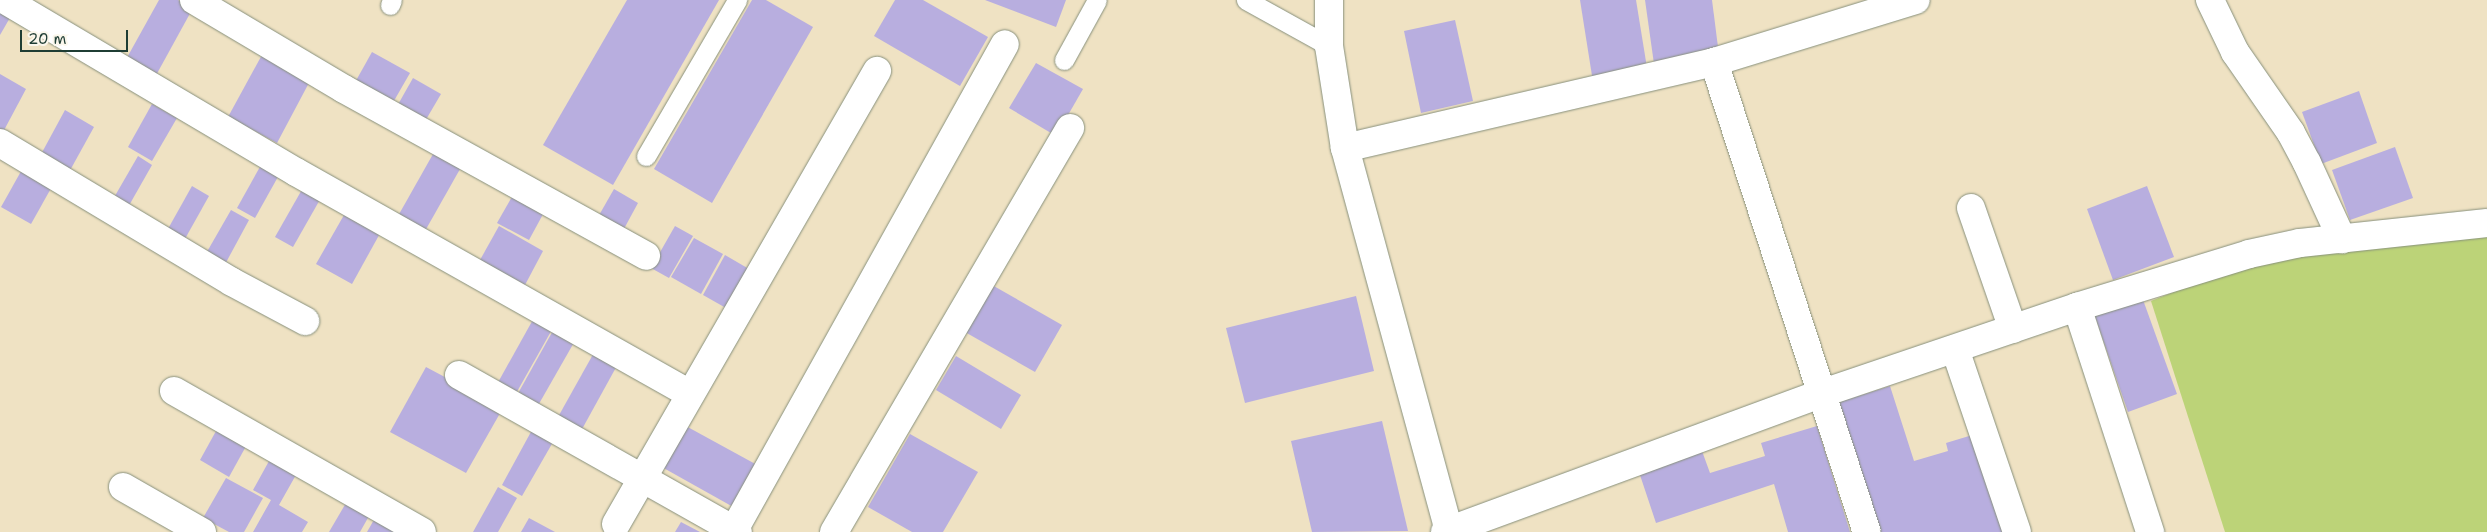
<!DOCTYPE html>
<style>
body{margin:0}
#map{position:relative;width:2487px;height:532px;overflow:hidden;background:#efe2c3;font-family:"Shantell Sans",sans-serif}
div>[style]{position:absolute}
[style*='--x']{left:calc(var(--x)*1px);top:calc(var(--y)*1px);width:calc(var(--w)*1px);rotate:calc(var(--a)*1deg)}
.green>*{inset:0;background:#bcd378}
.building>*{inset:0;background:#b8aedf}
.roads{filter:drop-shadow(0 0 1px #87907c) drop-shadow(0 0 1px #87907c)}
.lane>*{height:19px;margin:-9.5px;padding:0 9.5px;transform-origin:9.5px;border-radius:9.5px;background:#fff}
.street>*{height:28px;margin:-14px;padding:0 14px;transform-origin:14px;border-radius:14px;background:#fff}
span{translate:-50% -50%;white-space:nowrap;text-align:center;line-height:1.15;-webkit-text-stroke:4px #fbf7ec;paint-order:stroke}
.scale{position:absolute;left:20px;top:30px;width:108px;height:22px;box-sizing:border-box;border:2px solid #1f3d34;border-top:0;padding-left:6px;font-size:15px;line-height:18px;white-space:nowrap;color:#1f3d34;-webkit-text-stroke:4px #fbf7ec;paint-order:stroke}
</style>
<div id="map">
<div class="green">
<i style="clip-path:polygon(2487px 233px,2487px 532px,2225px 532px,2151px 301px,2277px 251px)"></i>
</div>
<div class="building">
<i style="clip-path:polygon(159px 0,178px 0,193px 8px,154px 79px,124px 63px)"></i>
<i style="clip-path:polygon(627px 0,719px 0,613px 185px,543px 145px)"></i>
<i style="clip-path:polygon(752px 0,766px 0,813px 27px,712px 203px,654px 169px)"></i>
<i style="clip-path:polygon(895px 0,923px 0,988px 37px,960px 86px,874px 36px)"></i>
<i style="clip-path:polygon(985px 0,1066px 0,1056px 27px)"></i>
<i style="clip-path:polygon(1580px 0,1636px 0,1648px 74px,1593px 82px)"></i>
<i style="clip-path:polygon(1645px 0,1712px 0,1719px 55px,1654px 64px)"></i>
<i style="clip-path:polygon(0 9px,11px 16px,0 35px)"></i>
<i style="clip-path:polygon(1455px 20px,1473px 101px,1421px 113px,1404px 31px)"></i>
<i style="clip-path:polygon(372px 52px,410px 73px,391px 106px,353px 86px)"></i>
<i style="clip-path:polygon(263px 53px,311px 79px,277px 143px,228px 117px)"></i>
<i style="clip-path:polygon(1036px 63px,1083px 89px,1056px 136px,1009px 108px)"></i>
<i style="clip-path:polygon(0 74px,26px 89px,2px 134px,0 133px)"></i>
<i style="clip-path:polygon(413px 78px,441px 94px,424px 123px,396px 108px)"></i>
<i style="clip-path:polygon(2359px 91px,2377px 143px,2321px 164px,2302px 112px)"></i>
<i style="clip-path:polygon(152px 104px,177px 118px,152px 161px,128px 147px)"></i>
<i style="clip-path:polygon(65px 110px,94px 127px,68px 174px,39px 158px)"></i>
<i style="clip-path:polygon(437px 147px,464px 162px,425px 231px,398px 216px)"></i>
<i style="clip-path:polygon(2395px 147px,2413px 198px,2350px 220px,2332px 170px)"></i>
<i style="clip-path:polygon(138px 156px,152px 165px,127px 209px,112px 201px)"></i>
<i style="clip-path:polygon(261px 165px,279px 175px,255px 218px,237px 208px)"></i>
<i style="clip-path:polygon(24px 166px,54px 183px,31px 224px,1px 207px)"></i>
<i style="clip-path:polygon(192px 186px,209px 196px,181px 246px,164px 236px)"></i>
<i style="clip-path:polygon(304px 186px,322px 196px,293px 247px,275px 237px)"></i>
<i style="clip-path:polygon(2147px 186px,2174px 257px,2113px 280px,2087px 209px)"></i>
<i style="clip-path:polygon(517px 188px,548px 205px,529px 240px,497px 223px)"></i>
<i style="clip-path:polygon(614px 189px,638px 203px,619px 238px,594px 224px)"></i>
<i style="clip-path:polygon(348px 208px,383px 228px,352px 284px,316px 264px)"></i>
<i style="clip-path:polygon(231px 210px,249px 220px,223px 268px,204px 257px)"></i>
<i style="clip-path:polygon(499px 226px,543px 251px,525px 285px,480px 260px)"></i>
<i style="clip-path:polygon(675px 226px,693px 236px,669px 278px,651px 268px)"></i>
<i style="clip-path:polygon(694px 238px,723px 254px,701px 294px,671px 277px)"></i>
<i style="clip-path:polygon(725px 255px,749px 269px,726px 308px,703px 295px)"></i>
<i style="clip-path:polygon(992px 285px,1062px 325px,1035px 372px,965px 332px)"></i>
<i style="clip-path:polygon(1356px 296px,1374px 371px,1245px 403px,1226px 328px)"></i>
<i style="clip-path:polygon(2142px 297px,2177px 394px,2128px 412px,2094px 314px)"></i>
<i style="clip-path:polygon(535px 316px,554px 326px,514px 397px,496px 386px)"></i>
<i style="clip-path:polygon(555px 327px,576px 339px,536px 409px,516px 397px)"></i>
<i style="clip-path:polygon(596px 349px,619px 362px,581px 431px,558px 417px)"></i>
<i style="clip-path:polygon(956px 356px,1021px 395px,1001px 429px,936px 390px)"></i>
<i style="clip-path:polygon(426px 367px,503px 408px,466px 473px,390px 432px)"></i>
<i style="clip-path:polygon(1890px 386px,1914px 461px,1948px 451px,1946px 443px,1979px 433px,2010px 532px,1875px 532px,1833px 404px)"></i>
<i style="clip-path:polygon(1382px 421px,1408px 531px,1312px 532px,1291px 441px)"></i>
<i style="clip-path:polygon(221px 422px,250px 439px,229px 477px,200px 460px)"></i>
<i style="clip-path:polygon(684px 425px,759px 466px,735px 508px,660px 466px)"></i>
<i style="clip-path:polygon(1817px 426px,1850px 532px,1788px 532px,1774px 484px,1656px 523px,1639px 472px,1702px 451px,1710px 473px,1765px 456px,1761px 443px)"></i>
<i style="clip-path:polygon(532px 430px,553px 442px,522px 496px,502px 485px)"></i>
<i style="clip-path:polygon(910px 434px,978px 472px,943px 532px,912px 532px,868px 507px)"></i>
<i style="clip-path:polygon(274px 452px,301px 466px,279px 505px,308px 522px,302px 532px,253px 532px,271px 500px,253px 490px)"></i>
<i style="clip-path:polygon(226px 478px,263px 498px,244px 532px,229px 532px,203px 518px)"></i>
<i style="clip-path:polygon(498px 487px,517px 498px,498px 532px,473px 532px)"></i>
<i style="clip-path:polygon(346px 503px,369px 516px,360px 532px,329px 532px)"></i>
<i style="clip-path:polygon(375px 518px,395px 529px,394px 532px,367px 532px)"></i>
<i style="clip-path:polygon(529px 518px,555px 532px,521px 532px)"></i>
<i style="clip-path:polygon(681px 522px,700px 532px,675px 532px)"></i>
</div>
<div class="roads">
<div class="lane">
<i style="--x:1246;--y:0;--w:95;--a:29"></i>
<i style="--x:390;--y:5;--w:5;--a:-68"></i>
<i style="--x:1064;--y:60;--w:68;--a:-61.2"></i>
<i style="--x:646;--y:156;--w:181;--a:-59.7"></i>
</div>
<div class="street">
<i style="--x:5;--y:0;--w:338;--a:30.6"></i>
<i style="--x:296;--y:172;--w:452;--a:29.4"></i>
<i style="--x:194;--y:0;--w:174;--a:30.7"></i>
<i style="--x:344;--y:89;--w:345;--a:28.9"></i>
<i style="--x:1329;--y:0;--w:46;--a:90"></i>
<i style="--x:1329;--y:46;--w:103;--a:81.1"></i>
<i style="--x:1345;--y:148;--w:396;--a:74.8"></i>
<i style="--x:2210;--y:0;--w:58;--a:64.3"></i>
<i style="--x:2235;--y:52;--w:98;--a:55.3"></i>
<i style="--x:2291;--y:133;--w:34;--a:62"></i>
<i style="--x:2307;--y:163;--w:84;--a:65.3"></i>
<i style="--x:1714;--y:62;--w:494;--a:72"></i>
<i style="--x:0;--y:143;--w:270;--a:30.9"></i>
<i style="--x:232;--y:282;--w:83;--a:28.1"></i>
<i style="--x:1345;--y:148;--w:379;--a:-13.1"></i>
<i style="--x:1714;--y:62;--w:211;--a:-17.1"></i>
<i style="--x:1971;--y:208;--w:128;--a:70.9"></i>
<i style="--x:2077;--y:307;--w:237;--a:72"></i>
<i style="--x:1955;--y:349;--w:193;--a:71.3"></i>
<i style="--x:459;--y:375;--w:320;--a:29.4"></i>
<i style="--x:174;--y:391;--w:285;--a:29.6"></i>
<i style="--x:123;--y:487;--w:91;--a:29.7"></i>
<i style="--x:616;--y:524;--w:523;--a:-60.05"></i>
<i style="--x:734;--y:530;--w:556;--a:-60.86"></i>
<i style="--x:834;--y:532;--w:468;--a:-59.7"></i>
<i style="--x:1445;--y:532;--w:403;--a:-20.2"></i>
<i style="--x:1823;--y:393;--w:268;--a:-18.7"></i>
<i style="--x:2077;--y:307;--w:180;--a:-17.1"></i>
<i style="--x:2249;--y:254;--w:52;--a:-12.2"></i>
<i style="--x:2300;--y:243;--w:188;--a:-6.1"></i>
</div>
</div>
<div class="scale">20 m</div>
</div>
